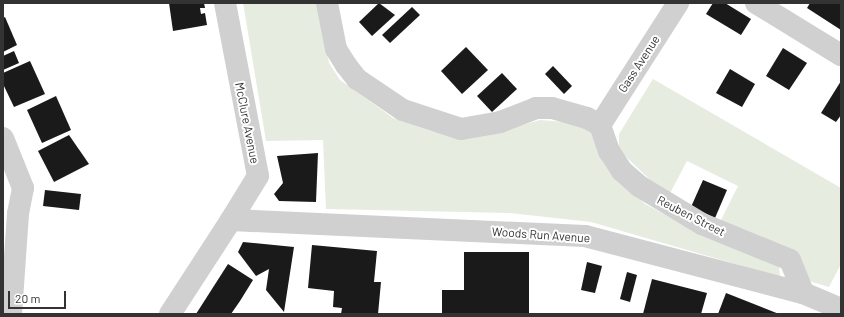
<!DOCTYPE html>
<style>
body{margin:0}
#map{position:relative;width:844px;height:317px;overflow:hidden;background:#fff;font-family:Barlow,sans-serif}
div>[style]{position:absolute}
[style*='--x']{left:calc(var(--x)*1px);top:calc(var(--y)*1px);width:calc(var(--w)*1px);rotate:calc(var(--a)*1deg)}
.green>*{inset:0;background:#e6ecdf}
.building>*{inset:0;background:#1a1a1a}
.minor>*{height:22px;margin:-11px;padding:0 11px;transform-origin:11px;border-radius:11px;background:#d0d0d0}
.tertiary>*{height:22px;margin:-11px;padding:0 11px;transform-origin:11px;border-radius:11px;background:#d0d0d0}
span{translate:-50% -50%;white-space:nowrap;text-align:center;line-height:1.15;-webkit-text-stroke:4px #fff;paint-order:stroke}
.street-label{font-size:12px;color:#333}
.frame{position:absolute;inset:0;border:4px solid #333;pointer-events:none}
.scale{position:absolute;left:8px;top:291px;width:58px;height:18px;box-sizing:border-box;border:2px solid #333;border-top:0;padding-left:5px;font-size:12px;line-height:14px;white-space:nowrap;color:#333;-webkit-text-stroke:3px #fff;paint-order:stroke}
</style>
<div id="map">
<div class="green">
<i style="clip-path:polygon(243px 3px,319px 3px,329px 63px,340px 80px,393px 118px,431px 131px,459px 135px,488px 135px,540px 120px,578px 123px,589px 128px,617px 178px,645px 204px,695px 231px,779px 265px,780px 277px,591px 222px,510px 213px,326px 209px,323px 140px,266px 141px)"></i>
<i style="clip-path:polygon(653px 79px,841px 188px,841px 264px,829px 287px,806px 280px,720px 222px,738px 186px,687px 161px,668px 197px,619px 150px,619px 134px)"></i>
</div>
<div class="building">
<i style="clip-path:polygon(169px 3px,204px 3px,205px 8px,200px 8px,201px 14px,205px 13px,207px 25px,173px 31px)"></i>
<i style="clip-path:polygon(379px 3px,395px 15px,372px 36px,359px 22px)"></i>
<i style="clip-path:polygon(713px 3px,725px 3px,751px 19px,741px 35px,706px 14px)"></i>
<i style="clip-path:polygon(810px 3px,841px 4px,841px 30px,807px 8px)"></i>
<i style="clip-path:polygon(412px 7px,420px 15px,390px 43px,382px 35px)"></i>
<i style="clip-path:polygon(5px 17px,17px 45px,3px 52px,3px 18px)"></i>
<i style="clip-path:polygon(466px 47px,488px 70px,462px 94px,441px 71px)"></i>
<i style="clip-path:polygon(783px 48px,807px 63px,789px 90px,766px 76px)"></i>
<i style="clip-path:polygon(14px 51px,19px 63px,3px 70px,3px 56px)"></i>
<i style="clip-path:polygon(30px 61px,45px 94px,14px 107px,3px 84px,3px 73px)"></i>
<i style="clip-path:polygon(553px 66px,572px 86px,564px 94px,545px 74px)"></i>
<i style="clip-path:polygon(730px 69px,755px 84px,742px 107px,716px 93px)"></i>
<i style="clip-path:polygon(502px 73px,517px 89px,492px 112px,477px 96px)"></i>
<i style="clip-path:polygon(841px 81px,841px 115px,836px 122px,821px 113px)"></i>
<i style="clip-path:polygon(56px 96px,71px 130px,42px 143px,27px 110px)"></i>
<i style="clip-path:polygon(69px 135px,89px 164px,54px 182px,38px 151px)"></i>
<i style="clip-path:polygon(318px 153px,316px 202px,279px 201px,274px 194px,283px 183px,277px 156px)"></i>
<i style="clip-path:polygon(703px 180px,727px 190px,715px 218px,691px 207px)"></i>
<i style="clip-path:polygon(45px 190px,81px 194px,79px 210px,43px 206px)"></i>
<i style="clip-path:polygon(243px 242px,294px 247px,284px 312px,266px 290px,269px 269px,256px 276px,238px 252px)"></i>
<i style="clip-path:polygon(312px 245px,377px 251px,374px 282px,381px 282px,378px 314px,341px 314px,342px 308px,333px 307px,334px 291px,308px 288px)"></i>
<i style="clip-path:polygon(464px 252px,529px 252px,529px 314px,442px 314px,442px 290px,464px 290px)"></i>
<i style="clip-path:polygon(587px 262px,602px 266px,595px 293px,581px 290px)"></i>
<i style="clip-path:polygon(228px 264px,253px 280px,240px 301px,231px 314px,196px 314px)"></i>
<i style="clip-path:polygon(627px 272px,637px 275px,630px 302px,620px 299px)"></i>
<i style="clip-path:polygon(652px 279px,707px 293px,701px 314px,643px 314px)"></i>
<i style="clip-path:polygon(726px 293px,779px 314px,718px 314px)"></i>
</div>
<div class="minor">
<i style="--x:225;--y:3;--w:176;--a:79.2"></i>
<i style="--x:258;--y:176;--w:52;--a:121.5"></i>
<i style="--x:327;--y:3;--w:47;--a:78.9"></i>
<i style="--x:336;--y:49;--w:19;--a:58"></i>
<i style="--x:346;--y:65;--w:18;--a:52"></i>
<i style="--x:357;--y:79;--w:55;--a:34"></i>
<i style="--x:403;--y:110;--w:61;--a:18.1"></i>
<i style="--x:461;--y:129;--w:40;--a:-10"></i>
<i style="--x:500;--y:122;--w:39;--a:-21"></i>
<i style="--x:536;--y:108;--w:16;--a:0"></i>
<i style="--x:552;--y:108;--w:36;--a:16"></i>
<i style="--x:587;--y:118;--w:15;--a:28"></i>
<i style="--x:600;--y:125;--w:28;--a:71"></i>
<i style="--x:609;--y:151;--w:24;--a:57"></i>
<i style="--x:622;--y:171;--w:23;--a:41"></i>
<i style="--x:639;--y:186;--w:74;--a:31.1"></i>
<i style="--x:702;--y:224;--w:95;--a:22.2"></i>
<i style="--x:790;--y:260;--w:35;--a:68"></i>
<i style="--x:756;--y:3;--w:100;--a:31.5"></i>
<i style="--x:600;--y:125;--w:145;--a:-57.4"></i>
<i style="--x:3;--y:138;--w:54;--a:68.2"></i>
<i style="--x:23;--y:188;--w:26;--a:101"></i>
<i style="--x:18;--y:214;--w:100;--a:94"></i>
</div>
<div class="tertiary">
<i style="--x:170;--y:314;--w:112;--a:-57"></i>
<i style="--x:231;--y:220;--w:354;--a:2.6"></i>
<i style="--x:585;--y:236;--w:225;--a:14.7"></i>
<i style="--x:803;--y:293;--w:41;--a:22.8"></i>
</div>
<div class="street-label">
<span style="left:639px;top:64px;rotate:-57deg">Gass Avenue</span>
<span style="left:247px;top:123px;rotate:79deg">McClure Avenue</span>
<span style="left:691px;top:216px;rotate:27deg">Reuben Street</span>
<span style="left:541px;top:235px;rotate:4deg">Woods Run Avenue</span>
</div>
<div class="frame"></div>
<div class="scale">20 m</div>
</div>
